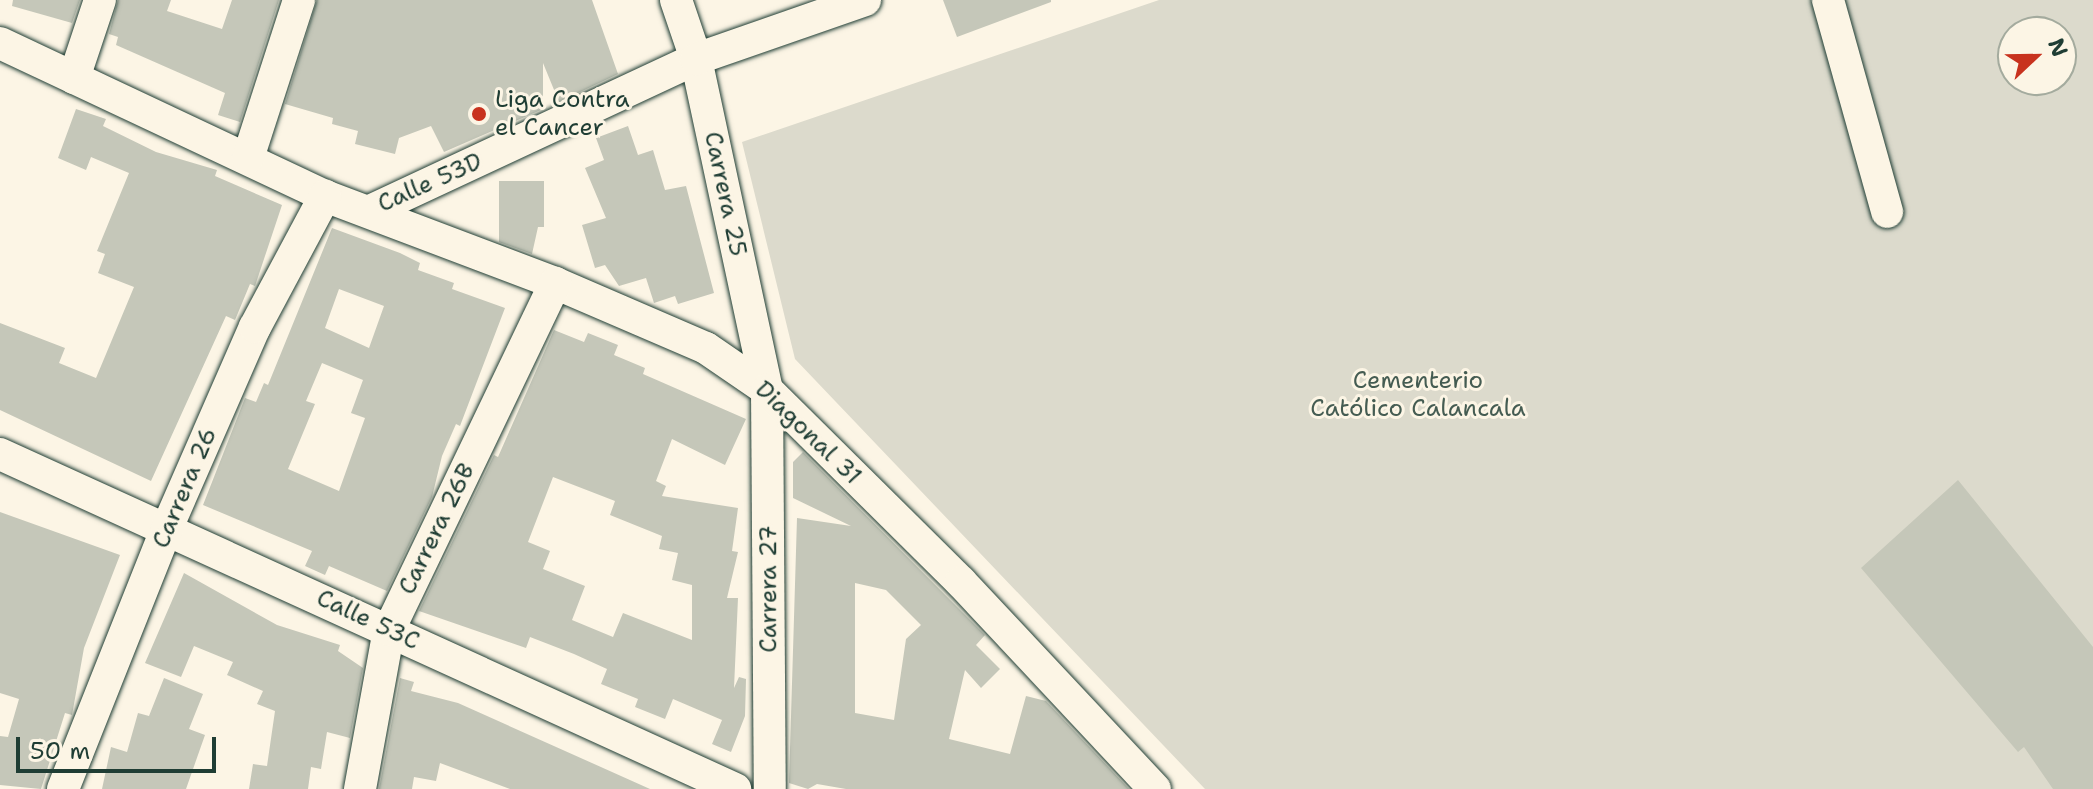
<!DOCTYPE html>
<html>
<head>
<meta charset="utf-8">
<style>
	body { margin:0 }
	#map { position:relative; width:2093px; height:789px; overflow:hidden; background:#fcf5e5; font-family:"Shantell Sans",sans-serif }
	div>[style] { position:absolute }
	[style*='--x'] { left:calc(var(--x)*1px); top:calc(var(--y)*1px); width:calc(var(--w)*1px); rotate:calc(var(--a)*1deg) }
	.green>* { inset:0; background:#dcdacc }
	.building>* { inset:0; background:#c5c7b9 }
	.roads { filter:drop-shadow(0 0 2px #1f3d34) drop-shadow(0 0 2px #1f3d34) }
	.minor>* { height:32px; margin:-16px; padding:0 16px; transform-origin:16px; border-radius:16px; background:#fcf5e5 }
	.dots>* { width:22px; height:22px; translate:-50% -50%; box-sizing:border-box; border:4px solid #fcf5e5; border-radius:50% }
	span { translate:-50% -50%; white-space:nowrap; text-align:center; line-height:1.15; -webkit-text-stroke:6px #fcf5e5; paint-order:stroke }
	.poi-label { font-size:24px; color:#1f3d34 }
	.left { translate:0 -50%; text-align:left }
	.street-label { font-size:24px; color:#1f3d34 }
	.park-label { font-size:24px; color:#455c52 }
	.north { position:absolute; left:1997px; top:16px; width:80px; height:80px; box-sizing:border-box; background:#fcf5e5; border:2px solid #a4ab9e; border-radius:50%; rotate:68deg; font-size:22px; font-weight:700; line-height:32px; text-align:center; color:#1f3d34 }
	.north::after { content:''; display:block; margin:auto; width:28px; height:36px; background:#c8321e; clip-path:polygon(50% 0,100% 100%,50% 72%,0 100%) }
	.scale { position:absolute; left:16px; top:737px; width:200px; height:36px; box-sizing:border-box; border:4px solid #1f3d34; border-top:0; padding-left:10px; font-size:24px; line-height:28px; white-space:nowrap; color:#1f3d34; -webkit-text-stroke:6px #fcf5e5; paint-order:stroke }
</style>
</head>
<body>
<div id="map">
	<div class="green">
		<i style="clip-path:polygon(evenodd,1159px 0,2093px 0,2093px 789px,1205px 789px,795px 359px,742px 142px,1159px 0,2013px 32px,2061px 32px,2061px 80px,2013px 80px,2013px 32px)"></i>
	</div>
	<div class="building">
		<i style="clip-path:polygon(13px 0,80px 0,72px 23px,12px 6px)"></i>
		<i style="clip-path:polygon(118px 0,171px 0,167px 11px,222px 29px,232px 0,279px 0,240px 122px,218px 115px,225px 93px,116px 45px,118px 37px,109px 34px)"></i>
		<i style="clip-path:polygon(317px 0,592px 0,618px 74px,559px 102px,543px 63px,543px 109px,444px 152px,431px 126px,399px 138px,395px 154px,355px 144px,358px 131px,332px 124px,333px 118px,285px 104px)"></i>
		<i style="clip-path:polygon(943px 0,1051px 0,1051px 2px,957px 37px)"></i>
		<i style="clip-path:polygon(76px 109px,106px 119px,103px 126px,156px 152px,217px 170px,215px 176px,282px 205px,255px 286px,250px 284px,235px 320px,226px 316px,151px 481px,0 410px,0 323px,65px 348px,59px 363px,96px 378px,134px 287px,98px 273px,105px 254px,97px 251px,129px 173px,91px 157px,86px 170px,58px 158px)"></i>
		<i style="clip-path:polygon(628px 126px,638px 155px,653px 150px,665px 190px,686px 186px,714px 293px,678px 304px,675px 296px,654px 303px,646px 278px,619px 286px,605px 265px,595px 268px,582px 225px,606px 218px,585px 168px,604px 160px,596px 138px)"></i>
		<i style="clip-path:polygon(499px 181px,544px 181px,544px 227px,538px 227px,532px 254px,499px 242px)"></i>
		<i style="clip-path:polygon(evenodd,332px 228px,400px 253px,420px 263px,418px 270px,454px 283px,452px 289px,505px 308px,460px 426px,456px 424px,442px 456px,432px 497px,387px 591px,329px 566px,325px 575px,305px 566px,312px 551px,203px 505px,245px 398px,256px 402px,264px 383px,268px 385px,332px 228px,339px 289px,384px 306px,369px 348px,325px 328px,339px 289px,332px 228px,322px 363px,363px 380px,351px 413px,365px 418px,339px 491px,288px 469px,315px 404px,306px 401px,322px 363px)"></i>
		<i style="clip-path:polygon(evenodd,554px 330px,584px 342px,588px 333px,618px 345px,614px 355px,645px 368px,643px 374px,746px 419px,725px 465px,672px 439px,656px 481px,666px 486px,662px 496px,738px 508px,732px 551px,738px 552px,727px 598px,738px 598px,734px 688px,739px 677px,746px 679px,745px 716px,731px 752px,712px 744px,722px 720px,673px 699px,665px 719px,635px 707px,638px 699px,601px 684px,607px 669px,574px 654px,530px 637px,526px 648px,419px 611px,494px 455px,498px 457px,554px 330px,553px 477px,615px 501px,610px 515px,662px 536px,659px 549px,678px 553px,672px 580px,692px 585px,692px 640px,623px 613px,613px 637px,572px 620px,585px 586px,543px 569px,550px 551px,528px 542px,553px 477px)"></i>
		<i style="clip-path:polygon(evenodd,803px 452px,985px 635px,976px 645px,1000px 669px,981px 688px,965px 670px,949px 739px,1010px 754px,1026px 696px,1046px 701px,1129px 789px,846px 789px,817px 784px,808px 789px,789px 783px,797px 518px,851px 526px,793px 498px,793px 462px,803px 452px,855px 583px,886px 590px,921px 625px,906px 639px,894px 720px,855px 713px,855px 583px)"></i>
		<i style="clip-path:polygon(1958px 480px,2093px 647px,2093px 789px,2053px 789px,2024px 747px,2018px 752px,1861px 568px)"></i>
		<i style="clip-path:polygon(0 512px,120px 555px,84px 648px,72px 715px,65px 713px,41px 789px,0 785px,0 736px,8px 737px,19px 699px,0 693px)"></i>
		<i style="clip-path:polygon(184px 573px,277px 625px,340px 645px,338px 651px,363px 668px,350px 738px,327px 732px,321px 769px,311px 767px,308px 789px,249px 789px,253px 764px,267px 766px,275px 711px,257px 704px,263px 691px,227px 675px,233px 662px,194px 646px,181px 677px,145px 663px)"></i>
		<i style="clip-path:polygon(164px 678px,203px 694px,189px 729px,205px 735px,186px 789px,102px 789px,111px 747px,127px 752px,138px 713px,149px 716px)"></i>
		<i style="clip-path:polygon(400px 678px,414px 682px,411px 691px,458px 703px,650px 789px,510px 789px,440px 763px,436px 781px,414px 777px,412px 789px,379px 789px)"></i>
	</div>
	<div class="roads">
		<div class="minor">
			<i style="--x:676;--y:0;--w:62;--a:71.3"></i>
			<i style="--x:696;--y:59;--w:339;--a:77.9"></i>
			<i style="--x:767;--y:390;--w:399;--a:89.6"></i>
			<i style="--x:1828;--y:0;--w:220;--a:74.4"></i>
			<i style="--x:0;--y:43;--w:359;--a:25.2"></i>
			<i style="--x:325;--y:196;--w:246;--a:20.7"></i>
			<i style="--x:555;--y:283;--w:164;--a:23.3"></i>
			<i style="--x:706;--y:348;--w:74;--a:34.5"></i>
			<i style="--x:767;--y:390;--w:273;--a:44.7"></i>
			<i style="--x:961;--y:582;--w:284;--a:46.9"></i>
			<i style="--x:74;--y:78;--w:82;--a:-71.6"></i>
			<i style="--x:248;--y:158;--w:166;--a:-72.1"></i>
			<i style="--x:370;--y:211;--w:360;--a:-25"></i>
			<i style="--x:696;--y:59;--w:179;--a:-19.2"></i>
			<i style="--x:0;--y:454;--w:808;--a:24.5"></i>
			<i style="--x:63;--y:789;--w:281;--a:-68.3"></i>
			<i style="--x:167;--y:528;--w:219;--a:-66.4"></i>
			<i style="--x:255;--y:327;--w:149;--a:-61.9"></i>
			<i style="--x:360;--y:789;--w:162;--a:-79.7"></i>
			<i style="--x:389;--y:630;--w:385;--a:-64.4"></i>
		</div>
	</div>
	<div class="dots">
		<i style="left:479px;top:114px;background:#c8321e"></i>
	</div>
	<div class="poi-label">
		<span class="left" style="left:495px;top:114px">Liga Contra<br>el Cancer</span>
	</div>
	<div class="street-label">
		<span style="left:430px;top:183px;rotate:-24deg">Calle 53D</span>
		<span style="left:725px;top:194px;rotate:78deg">Carrera 25</span>
		<span style="left:808px;top:433px;rotate:44deg">Diagonal 31</span>
		<span style="left:185px;top:488px;rotate:-67deg">Carrera 26</span>
		<span style="left:437px;top:529px;rotate:-64deg">Carrera 26B</span>
		<span style="left:769px;top:589px;rotate:-90deg">Carrera 27</span>
		<span style="left:368px;top:620px;rotate:25deg">Calle 53C</span>
	</div>
	<div class="park-label">
		<span style="left:1418px;top:395px">Cementerio<br>Católico Calancala</span>
	</div>
	<div class="north">N</div>
	<div class="scale">50 m</div>
</div>
</body>
</html>
